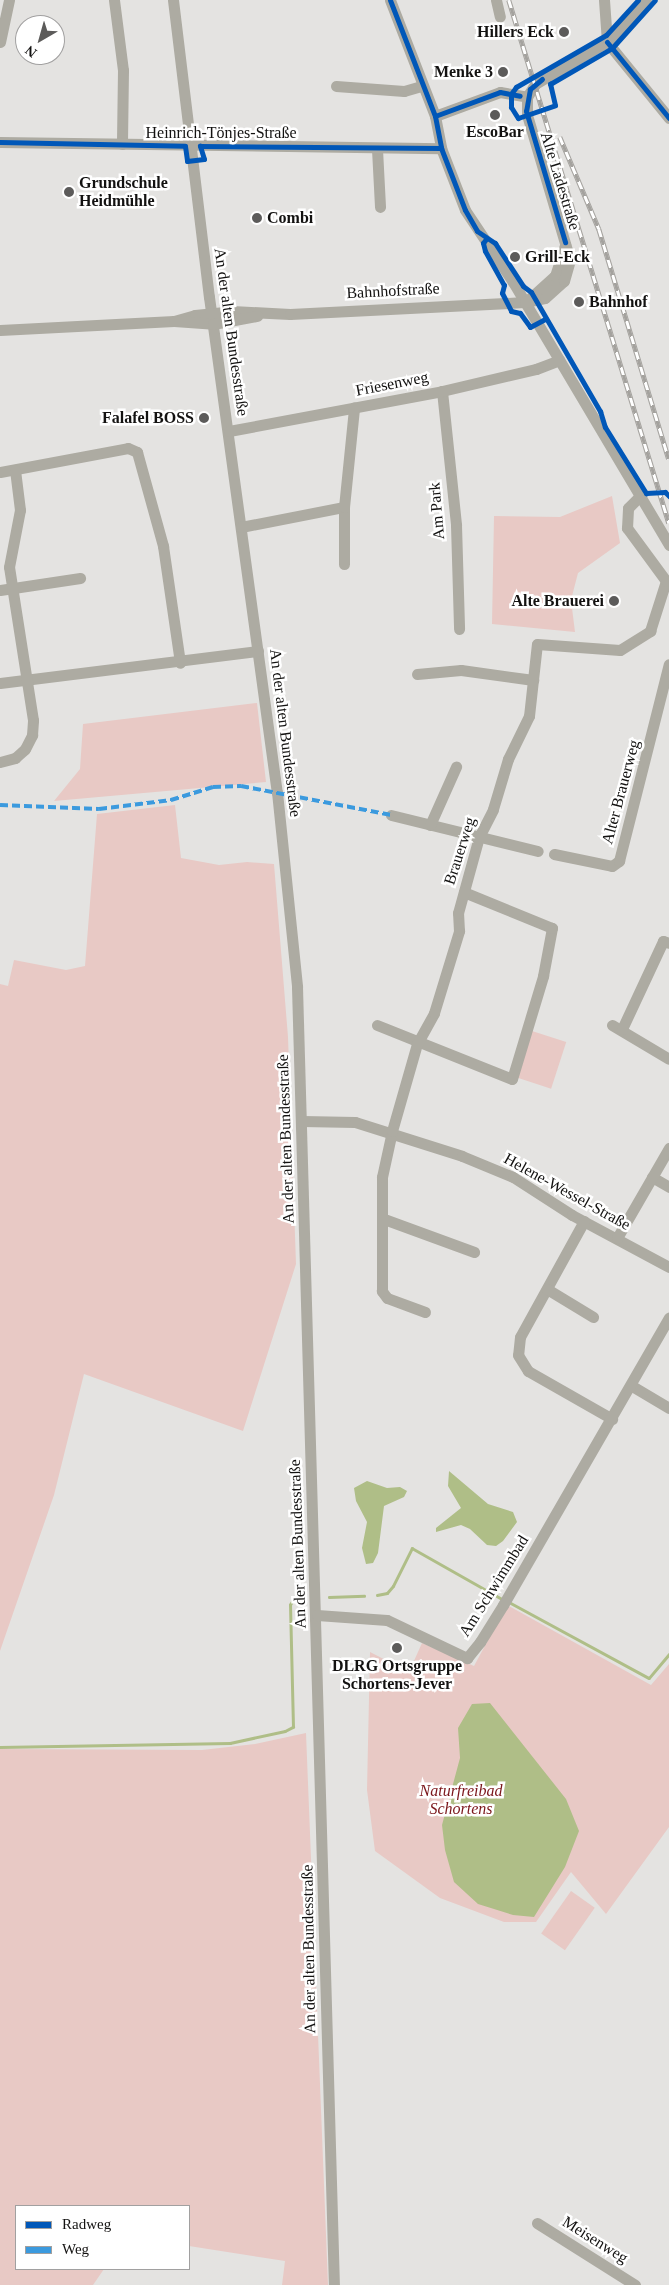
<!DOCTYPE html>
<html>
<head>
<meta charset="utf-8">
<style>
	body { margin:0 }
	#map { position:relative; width:669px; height:2285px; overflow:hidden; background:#e4e3e1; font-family:"Times New Roman",serif }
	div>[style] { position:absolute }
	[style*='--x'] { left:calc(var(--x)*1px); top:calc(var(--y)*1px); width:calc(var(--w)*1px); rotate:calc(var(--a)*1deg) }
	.green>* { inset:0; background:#e8c9c5; transform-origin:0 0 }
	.water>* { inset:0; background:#afbe87 }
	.stream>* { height:2.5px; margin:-1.25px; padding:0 1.25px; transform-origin:1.25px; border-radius:1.25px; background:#afbe87 }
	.minor>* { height:11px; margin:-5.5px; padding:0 5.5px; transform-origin:5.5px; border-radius:5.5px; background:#adaba2 }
	.rail>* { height:4.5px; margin-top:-2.25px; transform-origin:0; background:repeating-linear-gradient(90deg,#fff 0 8px,#a4a29e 0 16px); box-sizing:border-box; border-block:1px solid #a4a29e }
	.quiet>* { height:4px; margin-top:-2px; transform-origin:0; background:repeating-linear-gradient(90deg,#3b9ade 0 8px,transparent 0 12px) }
	.cycleway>* { height:5px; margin:-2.5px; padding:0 2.5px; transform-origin:2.5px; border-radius:2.5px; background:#0057b8 }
	.dots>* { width:14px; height:14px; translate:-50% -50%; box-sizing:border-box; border:2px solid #fff; border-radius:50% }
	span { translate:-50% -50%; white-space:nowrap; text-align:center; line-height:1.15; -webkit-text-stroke:5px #fff; paint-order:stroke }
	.poi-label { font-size:16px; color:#131211; font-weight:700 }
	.right { translate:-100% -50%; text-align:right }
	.left { translate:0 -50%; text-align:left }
	.street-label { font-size:16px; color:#131211 }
	.park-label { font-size:16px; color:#7b161b; font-style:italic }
	.legend { position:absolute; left:15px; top:2205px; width:175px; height:65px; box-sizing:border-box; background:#fff; border:1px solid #a1a0a0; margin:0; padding:6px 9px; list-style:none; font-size:15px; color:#131211 }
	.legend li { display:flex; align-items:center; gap:10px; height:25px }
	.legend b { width:25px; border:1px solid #a1a0a0 }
	.north { position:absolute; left:15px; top:15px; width:50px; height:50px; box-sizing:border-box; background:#fff; border:1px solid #a1a0a0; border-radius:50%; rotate:218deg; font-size:14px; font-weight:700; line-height:20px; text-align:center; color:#131211 }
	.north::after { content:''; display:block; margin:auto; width:18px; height:22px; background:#5c5b5a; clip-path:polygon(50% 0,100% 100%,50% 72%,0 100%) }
</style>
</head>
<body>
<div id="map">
	<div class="green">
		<i style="clip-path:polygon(612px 496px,620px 543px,578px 573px,571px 600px,575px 632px,492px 624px,494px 516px,560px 517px)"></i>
		<i style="clip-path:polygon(257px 703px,266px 782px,54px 801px,80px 769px,83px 724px)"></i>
		<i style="clip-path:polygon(175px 805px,181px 858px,219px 865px,247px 862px,274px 864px,288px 1037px,296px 1264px,243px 1431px,84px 1374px,54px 1495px,0 1651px,0 984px,8px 986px,14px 960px,66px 970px,85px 966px,97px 814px)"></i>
		<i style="left:532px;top:1031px;width:36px;height:49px;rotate:18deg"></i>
		<i style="clip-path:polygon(507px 1605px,651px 1685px,669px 1664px,669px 1827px,606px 1914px,571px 1872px,536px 1922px,504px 1922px,440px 1898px,375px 1851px,367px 1790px,370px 1652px,409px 1672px,422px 1643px,474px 1666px)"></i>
		<i style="clip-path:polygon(306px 1733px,328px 2285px,282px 2285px,285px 2261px,189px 2246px,189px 2206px,16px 2206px,16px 2269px,104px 2269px,93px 2285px,0 2285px,0 1749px,202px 1750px,255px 1744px)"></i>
		<i style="left:571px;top:1891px;width:29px;height:52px;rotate:35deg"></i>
	</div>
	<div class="water">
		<i style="clip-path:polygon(449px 1471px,488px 1504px,513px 1512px,517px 1522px,503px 1541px,496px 1546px,487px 1545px,470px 1529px,461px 1525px,436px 1532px,436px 1528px,461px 1508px,448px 1486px)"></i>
		<i style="clip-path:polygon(367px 1481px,387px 1488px,400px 1487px,407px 1491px,404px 1497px,384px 1506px,378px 1553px,373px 1563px,366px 1564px,362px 1548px,367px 1522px,356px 1501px,354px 1488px)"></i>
		<i style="clip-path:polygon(490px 1703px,566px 1799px,579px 1831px,565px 1867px,534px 1917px,513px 1915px,478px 1904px,454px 1882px,445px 1850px,442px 1825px,460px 1758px,458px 1728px,472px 1704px)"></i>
	</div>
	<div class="stream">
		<i style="--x:377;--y:1595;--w:10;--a:-11"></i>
		<i style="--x:387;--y:1593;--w:9;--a:-49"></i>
		<i style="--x:393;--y:1586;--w:42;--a:-63.4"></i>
		<i style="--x:412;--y:1548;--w:103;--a:29.5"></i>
		<i style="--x:329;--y:1597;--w:35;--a:-2"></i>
		<i style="--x:509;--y:1602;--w:159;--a:28.5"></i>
		<i style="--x:649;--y:1678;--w:31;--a:-50"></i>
		<i style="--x:0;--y:1747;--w:230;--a:-1"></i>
		<i style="--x:230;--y:1743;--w:56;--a:-12.3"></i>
		<i style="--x:285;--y:1731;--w:9;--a:-27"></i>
		<i style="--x:293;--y:1727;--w:122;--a:-91.4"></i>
		<i style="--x:290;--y:1605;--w:8;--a:-60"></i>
		<i style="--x:294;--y:1598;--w:12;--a:0"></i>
	</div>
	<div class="minor">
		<i style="--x:114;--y:0;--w:71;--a:82.7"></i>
		<i style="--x:123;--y:70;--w:74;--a:90.8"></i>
		<i style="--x:173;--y:0;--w:299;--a:83.1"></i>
		<i style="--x:209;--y:297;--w:500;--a:82.2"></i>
		<i style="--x:277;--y:792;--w:196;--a:84.1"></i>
		<i style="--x:297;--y:987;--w:1299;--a:88.37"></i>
		<i style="--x:390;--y:0;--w:124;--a:68.8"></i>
		<i style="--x:435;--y:116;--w:33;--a:79"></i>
		<i style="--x:441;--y:148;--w:66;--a:68.8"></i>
		<i style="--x:465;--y:210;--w:87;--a:56.3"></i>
		<i style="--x:513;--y:282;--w:306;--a:59.3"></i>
		<i style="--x:496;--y:0;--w:17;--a:77"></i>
		<i style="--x:604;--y:0;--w:42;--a:85.9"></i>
		<i style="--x:607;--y:42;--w:98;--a:50.8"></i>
		<i style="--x:0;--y:42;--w:43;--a:-77.9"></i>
		<i style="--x:336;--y:86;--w:68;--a:4.2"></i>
		<i style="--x:404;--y:91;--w:18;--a:-16"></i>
		<i style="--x:435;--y:116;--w:69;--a:-20.3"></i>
		<i style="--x:500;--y:92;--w:27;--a:10"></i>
		<i style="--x:0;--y:142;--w:441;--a:0.8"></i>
		<i style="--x:377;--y:149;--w:58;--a:87"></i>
		<i style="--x:528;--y:300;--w:36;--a:-42"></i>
		<i style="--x:555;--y:276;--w:33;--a:-72"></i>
		<i style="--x:174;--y:321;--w:22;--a:-16"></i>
		<i style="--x:195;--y:315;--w:37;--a:-6"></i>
		<i style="--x:232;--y:311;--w:58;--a:3"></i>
		<i style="--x:290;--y:314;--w:235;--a:-2.9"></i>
		<i style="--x:525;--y:302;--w:20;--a:-11"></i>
		<i style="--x:545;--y:298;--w:25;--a:-42"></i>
		<i style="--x:564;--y:281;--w:22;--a:-74"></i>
		<i style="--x:570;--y:260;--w:151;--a:-106.5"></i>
		<i style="--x:527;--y:115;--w:18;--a:-90"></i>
		<i style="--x:527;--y:97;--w:15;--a:-58"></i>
		<i style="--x:535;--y:84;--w:83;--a:-30.3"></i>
		<i style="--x:607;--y:42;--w:57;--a:-47.1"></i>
		<i style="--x:0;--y:330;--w:174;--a:-3"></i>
		<i style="--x:174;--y:321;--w:39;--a:4"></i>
		<i style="--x:213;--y:324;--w:45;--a:-10.3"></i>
		<i style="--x:442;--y:391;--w:135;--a:84"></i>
		<i style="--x:456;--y:525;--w:104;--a:88.3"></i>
		<i style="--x:229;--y:431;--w:217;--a:-10.6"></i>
		<i style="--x:442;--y:391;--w:97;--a:-13.2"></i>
		<i style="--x:536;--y:369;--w:25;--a:-21"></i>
		<i style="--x:0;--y:472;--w:130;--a:-10.6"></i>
		<i style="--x:128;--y:448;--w:10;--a:24"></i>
		<i style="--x:137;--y:452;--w:98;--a:74.5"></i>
		<i style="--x:163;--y:546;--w:118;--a:81.7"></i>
		<i style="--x:241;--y:527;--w:105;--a:-11"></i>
		<i style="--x:344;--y:564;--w:57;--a:-90"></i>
		<i style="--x:344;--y:507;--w:100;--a:-84.2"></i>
		<i style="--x:0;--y:590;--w:81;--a:-8.5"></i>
		<i style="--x:417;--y:674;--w:44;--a:-5.2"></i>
		<i style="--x:461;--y:670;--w:73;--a:7.9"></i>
		<i style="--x:0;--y:683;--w:260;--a:-7.1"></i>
		<i style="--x:0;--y:762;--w:16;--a:-15"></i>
		<i style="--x:15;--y:758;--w:13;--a:-42"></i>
		<i style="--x:25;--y:749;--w:16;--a:-63"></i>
		<i style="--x:32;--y:735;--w:15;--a:-86"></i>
		<i style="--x:33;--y:720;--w:155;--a:-98.9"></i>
		<i style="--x:9;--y:567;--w:58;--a:-79.1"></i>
		<i style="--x:20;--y:510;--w:40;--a:-97.1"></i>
		<i style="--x:391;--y:815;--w:151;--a:13.8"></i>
		<i style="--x:430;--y:825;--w:64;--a:-65.9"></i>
		<i style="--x:554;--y:854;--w:59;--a:11.7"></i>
		<i style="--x:612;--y:866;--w:9;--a:-36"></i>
		<i style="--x:619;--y:861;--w:203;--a:-75.8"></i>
		<i style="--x:377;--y:1025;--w:145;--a:21.8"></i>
		<i style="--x:512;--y:1079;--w:108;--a:-73.2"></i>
		<i style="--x:543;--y:976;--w:49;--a:-79.4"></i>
		<i style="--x:552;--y:928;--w:95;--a:-157.8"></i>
		<i style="--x:612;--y:1025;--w:66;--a:30.8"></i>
		<i style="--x:622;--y:1029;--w:97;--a:-65"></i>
		<i style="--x:663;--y:941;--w:6;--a:18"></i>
		<i style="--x:302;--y:1121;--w:53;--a:1.1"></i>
		<i style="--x:355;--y:1122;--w:112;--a:17.6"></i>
		<i style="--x:462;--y:1156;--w:55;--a:22.4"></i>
		<i style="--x:513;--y:1177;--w:70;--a:32.8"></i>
		<i style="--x:572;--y:1215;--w:110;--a:28.2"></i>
		<i style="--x:652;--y:1177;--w:20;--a:30"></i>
		<i style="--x:384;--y:1219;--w:96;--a:20.1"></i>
		<i style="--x:584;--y:1221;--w:132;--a:118.9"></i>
		<i style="--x:520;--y:1337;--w:18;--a:96"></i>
		<i style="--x:518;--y:1355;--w:19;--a:58"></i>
		<i style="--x:528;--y:1371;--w:97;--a:29.7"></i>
		<i style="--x:617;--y:1238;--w:104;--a:-60"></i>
		<i style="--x:547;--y:1289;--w:54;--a:31.3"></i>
		<i style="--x:425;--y:1312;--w:40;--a:-159.8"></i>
		<i style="--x:387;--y:1298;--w:9;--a:-126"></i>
		<i style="--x:382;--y:1291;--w:114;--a:-90"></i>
		<i style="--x:382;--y:1177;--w:47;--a:-77.7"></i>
		<i style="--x:392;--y:1131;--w:91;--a:-74"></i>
		<i style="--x:417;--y:1044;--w:35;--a:-61"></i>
		<i style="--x:434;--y:1013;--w:86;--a:-73"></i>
		<i style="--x:459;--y:931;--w:18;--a:-93"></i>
		<i style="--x:458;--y:913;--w:79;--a:-74.6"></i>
		<i style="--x:479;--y:837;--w:31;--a:-63"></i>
		<i style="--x:493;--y:809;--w:52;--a:-73.3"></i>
		<i style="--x:508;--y:759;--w:48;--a:-64"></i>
		<i style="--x:529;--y:716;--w:72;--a:-83.7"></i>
		<i style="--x:537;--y:644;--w:83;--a:4.1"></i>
		<i style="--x:620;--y:650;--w:36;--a:-32"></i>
		<i style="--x:650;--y:631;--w:52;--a:-72.3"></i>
		<i style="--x:666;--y:581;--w:66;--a:-126.3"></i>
		<i style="--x:627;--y:528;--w:20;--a:-87"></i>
		<i style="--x:628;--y:508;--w:16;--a:-45"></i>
		<i style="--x:632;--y:1386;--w:43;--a:30.7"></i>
		<i style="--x:317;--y:1615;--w:70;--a:4.1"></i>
		<i style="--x:387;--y:1620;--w:89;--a:25.4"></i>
		<i style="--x:467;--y:1658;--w:21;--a:-51"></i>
		<i style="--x:480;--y:1642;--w:44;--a:-58.1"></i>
		<i style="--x:503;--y:1605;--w:332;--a:-60"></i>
		<i style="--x:537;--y:2223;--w:116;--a:32.3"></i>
	</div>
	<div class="rail">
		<i style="--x:509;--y:0;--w:547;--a:72.99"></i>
		<i style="--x:560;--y:137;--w:100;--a:67"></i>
		<i style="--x:599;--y:229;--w:240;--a:73.1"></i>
	</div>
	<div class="quiet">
		<i style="--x:0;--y:805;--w:99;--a:2.3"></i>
		<i style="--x:99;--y:809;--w:73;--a:-7.1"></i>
		<i style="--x:171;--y:800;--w:44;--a:-17.2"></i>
		<i style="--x:213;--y:787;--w:28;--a:-2"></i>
		<i style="--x:241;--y:786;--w:153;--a:10.9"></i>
	</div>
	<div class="cycleway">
		<i style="--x:390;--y:0;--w:124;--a:68.8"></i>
		<i style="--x:435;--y:116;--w:33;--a:79"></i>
		<i style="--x:441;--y:148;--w:66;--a:68.8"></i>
		<i style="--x:465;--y:210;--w:24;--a:60"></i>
		<i style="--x:477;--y:231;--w:22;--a:34"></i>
		<i style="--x:495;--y:243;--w:51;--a:56.9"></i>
		<i style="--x:523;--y:286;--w:10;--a:37"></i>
		<i style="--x:531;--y:292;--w:138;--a:59.9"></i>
		<i style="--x:600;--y:411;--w:17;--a:73"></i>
		<i style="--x:605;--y:427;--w:78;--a:58.2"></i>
		<i style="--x:646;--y:493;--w:19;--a:-3"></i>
		<i style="--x:665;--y:492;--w:6;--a:45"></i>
		<i style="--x:638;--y:0;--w:47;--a:132.4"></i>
		<i style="--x:606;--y:35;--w:104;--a:150"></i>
		<i style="--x:516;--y:87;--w:9;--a:126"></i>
		<i style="--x:511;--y:94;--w:13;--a:90"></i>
		<i style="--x:511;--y:107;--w:13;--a:58"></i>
		<i style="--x:518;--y:118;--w:39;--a:-19"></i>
		<i style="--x:555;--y:105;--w:22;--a:-103"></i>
		<i style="--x:550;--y:84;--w:72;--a:-30.1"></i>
		<i style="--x:612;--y:48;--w:64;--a:-48.1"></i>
		<i style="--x:607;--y:42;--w:98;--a:50.8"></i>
		<i style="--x:542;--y:79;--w:16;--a:140"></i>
		<i style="--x:530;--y:89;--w:22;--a:100"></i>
		<i style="--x:526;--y:111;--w:137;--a:73.4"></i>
		<i style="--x:435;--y:116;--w:69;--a:-20.3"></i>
		<i style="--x:500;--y:92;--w:20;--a:11"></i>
		<i style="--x:0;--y:142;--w:185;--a:1.2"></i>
		<i style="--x:185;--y:146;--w:15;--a:82"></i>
		<i style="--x:187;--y:161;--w:17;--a:-7"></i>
		<i style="--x:204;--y:159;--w:14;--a:-107"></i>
		<i style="--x:200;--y:146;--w:241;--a:0.5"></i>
		<i style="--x:486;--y:239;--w:5;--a:127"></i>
		<i style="--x:483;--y:243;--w:8;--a:76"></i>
		<i style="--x:485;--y:251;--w:39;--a:61"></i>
		<i style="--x:504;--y:285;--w:8;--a:104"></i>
		<i style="--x:502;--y:293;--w:20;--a:63"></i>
		<i style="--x:511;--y:311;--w:9;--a:13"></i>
		<i style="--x:520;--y:313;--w:17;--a:54"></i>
		<i style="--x:530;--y:327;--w:17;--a:-28"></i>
	</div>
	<div class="dots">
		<i style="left:564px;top:32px;background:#5c5b5a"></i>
		<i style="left:503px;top:72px;background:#5c5b5a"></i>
		<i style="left:495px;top:115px;background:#5c5b5a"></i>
		<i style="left:69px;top:192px;background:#5c5b5a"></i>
		<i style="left:257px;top:218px;background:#5c5b5a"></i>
		<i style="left:515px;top:257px;background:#5c5b5a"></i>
		<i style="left:579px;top:302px;background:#5c5b5a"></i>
		<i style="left:204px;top:418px;background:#5c5b5a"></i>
		<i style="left:614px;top:601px;background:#5c5b5a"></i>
		<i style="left:397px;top:1648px;background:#5c5b5a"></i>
	</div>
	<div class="poi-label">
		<span class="right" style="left:554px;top:32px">Hillers Eck</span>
		<span class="right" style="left:493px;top:72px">Menke 3</span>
		<span style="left:495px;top:132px">EscoBar</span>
		<span class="left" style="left:79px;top:192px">Grundschule<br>Heidmühle</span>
		<span class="left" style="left:267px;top:218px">Combi</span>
		<span class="left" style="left:525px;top:257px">Grill-Eck</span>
		<span class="left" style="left:589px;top:302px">Bahnhof</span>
		<span class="right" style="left:194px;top:418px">Falafel BOSS</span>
		<span class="right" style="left:604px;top:601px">Alte Brauerei</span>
		<span style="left:397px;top:1675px">DLRG Ortsgruppe<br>Schortens-Jever</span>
	</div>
	<div class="street-label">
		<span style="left:221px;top:133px">Heinrich-Tönjes-Straße</span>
		<span style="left:560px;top:181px;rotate:73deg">Alte Ladestraße</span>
		<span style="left:393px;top:291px;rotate:-3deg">Bahnhofstraße</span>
		<span style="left:231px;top:332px;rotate:82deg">An der alten Bundesstraße</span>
		<span style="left:392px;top:384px;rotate:-11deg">Friesenweg</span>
		<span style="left:437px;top:511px;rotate:-95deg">Am Park</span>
		<span style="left:285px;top:733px;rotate:83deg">An der alten Bundesstraße</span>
		<span style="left:621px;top:792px;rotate:-75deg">Alter Brauerweg</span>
		<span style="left:460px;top:851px;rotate:-72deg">Brauerweg</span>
		<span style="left:286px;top:1139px;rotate:-92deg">An der alten Bundesstraße</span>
		<span style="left:567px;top:1192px;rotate:29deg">Helene-Wessel-Straße</span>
		<span style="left:298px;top:1544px;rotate:-92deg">An der alten Bundesstraße</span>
		<span style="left:494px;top:1586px;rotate:-58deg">Am Schwimmbad</span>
		<span style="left:309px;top:1949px;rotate:-91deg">An der alten Bundesstraße</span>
		<span style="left:595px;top:2240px;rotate:32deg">Meisenweg</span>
	</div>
	<div class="park-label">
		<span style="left:461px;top:1800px">Naturfreibad<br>Schortens</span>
	</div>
	<ul class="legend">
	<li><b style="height:6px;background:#0057b8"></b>Radweg</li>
	<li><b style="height:6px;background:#3b9ade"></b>Weg</li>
	</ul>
	<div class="north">N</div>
</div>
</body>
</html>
